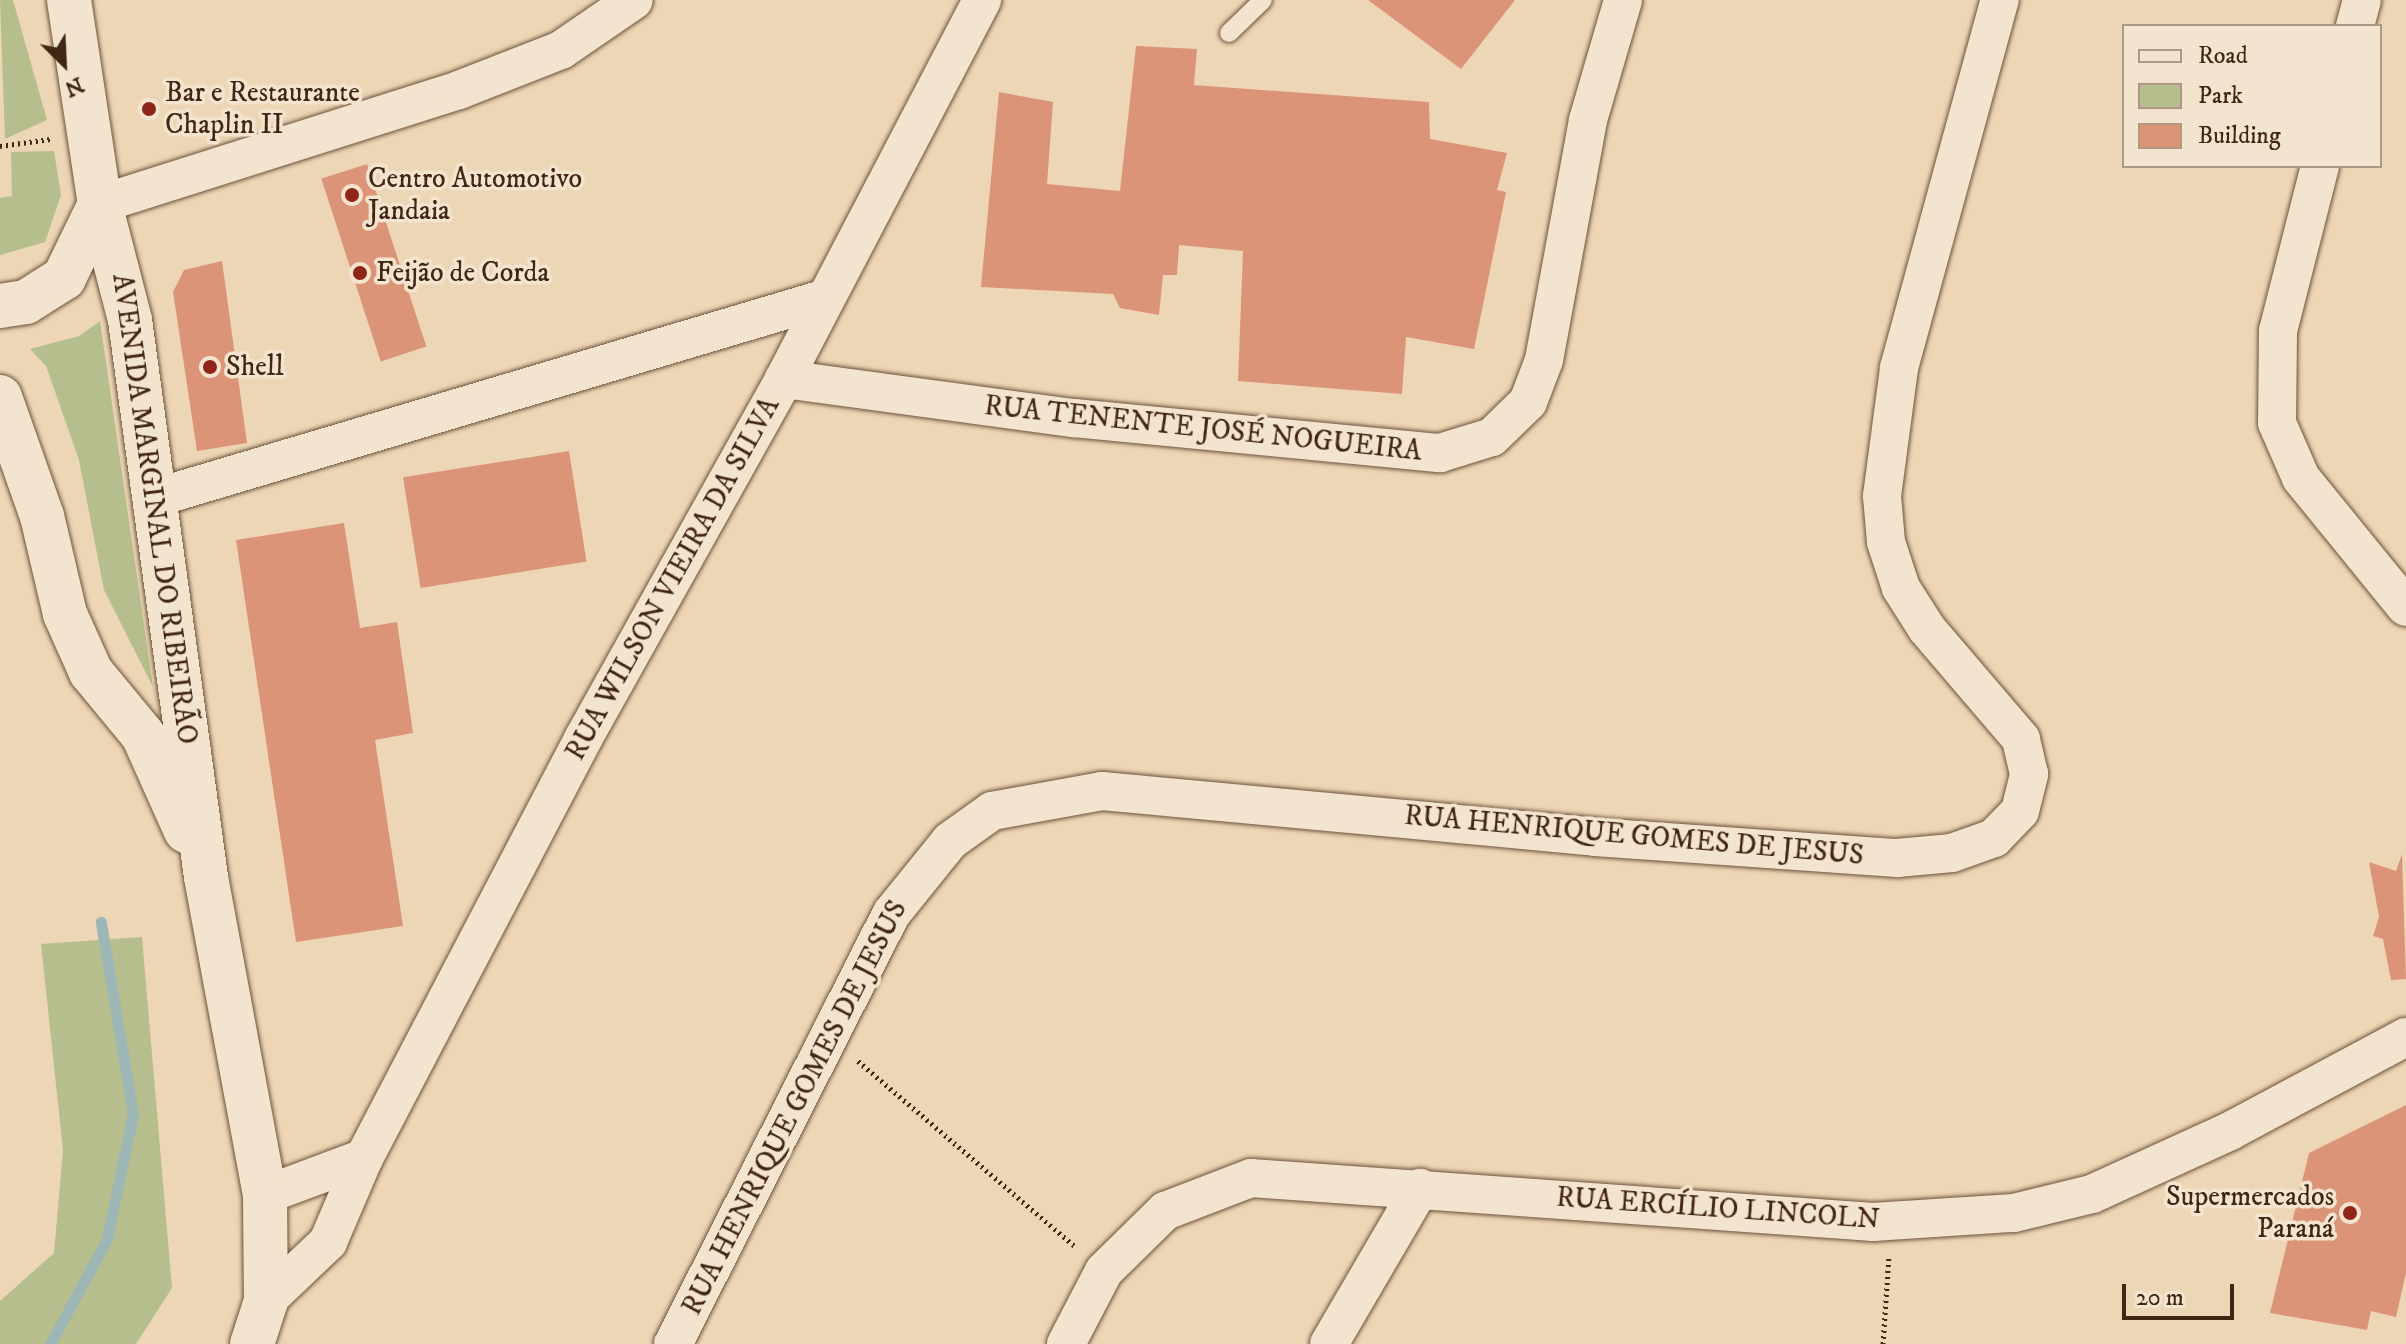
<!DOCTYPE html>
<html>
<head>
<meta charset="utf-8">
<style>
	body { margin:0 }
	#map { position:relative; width:2406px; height:1344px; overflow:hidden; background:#edd6b5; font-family:"IM FELL DW Pica",serif }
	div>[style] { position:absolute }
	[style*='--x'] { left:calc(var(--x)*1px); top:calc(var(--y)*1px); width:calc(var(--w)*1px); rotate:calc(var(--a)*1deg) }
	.green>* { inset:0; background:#b7be8e }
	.stream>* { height:11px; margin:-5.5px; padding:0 5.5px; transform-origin:5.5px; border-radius:5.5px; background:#9db7b7 }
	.building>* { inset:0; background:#db9478; transform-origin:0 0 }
	.path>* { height:5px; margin-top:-2.5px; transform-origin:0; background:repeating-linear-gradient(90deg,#412613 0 2px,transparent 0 6px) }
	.roads { filter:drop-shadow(0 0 2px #6c523c) drop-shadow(0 0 2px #6c523c) }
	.lane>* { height:18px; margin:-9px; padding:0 9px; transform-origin:9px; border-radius:9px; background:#f3e4cf }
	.street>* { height:38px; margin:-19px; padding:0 19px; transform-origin:19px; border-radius:19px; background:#f3e4cf }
	.secondary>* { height:44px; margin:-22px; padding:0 22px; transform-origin:22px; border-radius:22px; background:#f3e4cf }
	.dots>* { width:22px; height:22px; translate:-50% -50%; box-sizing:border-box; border:4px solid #f3e4cf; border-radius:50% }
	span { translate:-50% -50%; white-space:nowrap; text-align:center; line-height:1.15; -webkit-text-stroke:7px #f3e4cf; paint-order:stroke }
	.poi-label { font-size:28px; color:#412613 }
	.left { translate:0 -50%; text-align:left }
	.right { translate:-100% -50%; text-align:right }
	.street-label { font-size:28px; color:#412613 }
	.legend { position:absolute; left:2122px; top:24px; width:260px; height:144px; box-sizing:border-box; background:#f3e4cf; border:2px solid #ac9884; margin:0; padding:10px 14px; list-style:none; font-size:24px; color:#412613 }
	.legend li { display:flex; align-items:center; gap:16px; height:40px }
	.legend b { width:40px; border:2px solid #ac9884 }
	.north { position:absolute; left:24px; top:24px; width:80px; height:80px; -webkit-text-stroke:6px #f3e4cf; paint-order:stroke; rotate:156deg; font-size:22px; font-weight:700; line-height:32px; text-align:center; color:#412613 }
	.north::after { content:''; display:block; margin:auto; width:28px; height:36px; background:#412613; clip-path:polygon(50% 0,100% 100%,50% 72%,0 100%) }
	.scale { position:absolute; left:2122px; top:1284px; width:112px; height:36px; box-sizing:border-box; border:4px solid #412613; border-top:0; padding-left:10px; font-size:24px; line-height:28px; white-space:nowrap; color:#412613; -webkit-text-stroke:6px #f3e4cf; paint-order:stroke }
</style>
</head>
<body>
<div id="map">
	<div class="green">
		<i style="clip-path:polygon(0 0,13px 0,47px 120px,5px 139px)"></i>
		<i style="clip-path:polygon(54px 151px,61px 195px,45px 242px,0 255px,0 198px,12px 196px,11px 152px)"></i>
		<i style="clip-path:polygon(100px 321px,153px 687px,104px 590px,79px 460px,46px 366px,30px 349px,79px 336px)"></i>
		<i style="clip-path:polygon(142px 937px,172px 1288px,136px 1344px,0 1344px,0 1301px,54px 1253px,63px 1150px,41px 944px)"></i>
	</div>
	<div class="stream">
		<i style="--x:50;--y:1344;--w:119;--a:-61.5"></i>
		<i style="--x:107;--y:1239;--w:128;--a:-78.3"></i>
		<i style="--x:133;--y:1114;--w:195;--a:-99.5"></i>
	</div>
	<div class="building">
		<i style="clip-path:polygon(1368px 0,1515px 0,1461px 69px)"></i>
		<i style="clip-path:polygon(1136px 46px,1197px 49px,1194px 85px,1429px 102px,1430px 139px,1507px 153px,1497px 190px,1506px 192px,1474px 349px,1406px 337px,1402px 394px,1238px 381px,1243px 251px,1179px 245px,1177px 275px,1163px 275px,1159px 315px,1120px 308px,1113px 294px,981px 287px,999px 92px,1053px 102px,1047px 184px,1120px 191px)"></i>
		<i style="left:367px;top:164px;width:192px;height:48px;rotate:72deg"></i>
		<i style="clip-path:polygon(222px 261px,247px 443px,197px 451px,173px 292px,184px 270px)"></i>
		<i style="left:569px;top:451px;width:112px;height:168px;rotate:81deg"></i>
		<i style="clip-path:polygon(344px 523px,360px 628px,397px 622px,413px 733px,375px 740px,403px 926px,296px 942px,236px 540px)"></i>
		<i style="clip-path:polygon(2402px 854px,2406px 979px,2391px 980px,2383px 939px,2373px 936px,2379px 917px,2369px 862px,2396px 871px)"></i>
		<i style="clip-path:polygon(2406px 1105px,2406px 1273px,2396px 1317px,2371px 1311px,2367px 1330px,2270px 1313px,2309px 1153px)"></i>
	</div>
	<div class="path">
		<i style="--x:0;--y:146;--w:51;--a:-7.8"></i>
		<i style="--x:858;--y:1061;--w:287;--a:40.5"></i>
		<i style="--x:1883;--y:1344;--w:87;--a:-86.1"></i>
	</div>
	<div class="roads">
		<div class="lane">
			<i style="--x:1229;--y:33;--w:47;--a:-44.1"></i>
		</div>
		<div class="street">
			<i style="--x:2355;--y:26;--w:27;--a:-75"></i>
			<i style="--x:2320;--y:166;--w:170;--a:104.3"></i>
			<i style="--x:2278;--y:331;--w:92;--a:90.6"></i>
			<i style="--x:2277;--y:423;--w:60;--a:66.4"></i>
			<i style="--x:2301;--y:478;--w:166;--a:50.9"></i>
			<i style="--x:100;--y:204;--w:377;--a:-17.6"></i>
			<i style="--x:459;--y:90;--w:110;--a:-21.4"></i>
			<i style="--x:561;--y:50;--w:88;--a:-34.4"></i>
			<i style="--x:784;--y:379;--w:293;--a:7.7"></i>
			<i style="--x:1074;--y:418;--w:368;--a:5.5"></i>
			<i style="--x:1440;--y:453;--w:54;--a:-17.1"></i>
			<i style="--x:1492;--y:437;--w:50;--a:-44.2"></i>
			<i style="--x:1528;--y:402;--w:45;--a:-69.1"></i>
			<i style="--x:1544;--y:360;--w:244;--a:-79.6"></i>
			<i style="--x:1588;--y:120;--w:125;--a:-73.7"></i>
			<i style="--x:158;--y:497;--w:694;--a:-16.58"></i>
			<i style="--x:265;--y:1195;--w:106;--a:-20.5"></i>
			<i style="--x:266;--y:1301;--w:86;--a:-43.6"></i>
			<i style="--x:328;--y:1242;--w:91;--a:-66.8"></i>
			<i style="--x:364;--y:1158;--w:473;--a:-62.4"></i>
			<i style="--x:583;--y:739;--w:412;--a:-60.8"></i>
			<i style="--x:784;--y:379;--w:428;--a:-62.4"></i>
			<i style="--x:673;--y:1344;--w:483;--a:-63.1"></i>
			<i style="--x:892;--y:913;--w:92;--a:-51.1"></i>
			<i style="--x:950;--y:841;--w:52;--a:-35.5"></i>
			<i style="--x:992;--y:811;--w:112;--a:-10.3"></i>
			<i style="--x:1102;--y:791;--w:495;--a:5.3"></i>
			<i style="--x:1595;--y:837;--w:303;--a:4"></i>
			<i style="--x:1897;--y:858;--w:55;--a:-5.2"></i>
			<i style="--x:1952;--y:853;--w:45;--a:-19.7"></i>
			<i style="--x:1994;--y:838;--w:37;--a:-46"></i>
			<i style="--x:2020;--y:811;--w:38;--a:-76"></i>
			<i style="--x:2029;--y:774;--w:36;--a:-103"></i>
			<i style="--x:2021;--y:739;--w:145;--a:-130.5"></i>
			<i style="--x:1927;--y:629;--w:49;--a:-122.4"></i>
			<i style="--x:1901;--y:588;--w:48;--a:-108.1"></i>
			<i style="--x:1886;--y:542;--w:46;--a:-95"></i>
			<i style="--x:1882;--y:496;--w:129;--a:-82.4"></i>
			<i style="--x:1899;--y:368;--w:382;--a:-74.7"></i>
			<i style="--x:1066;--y:1344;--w:82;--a:-62.5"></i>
			<i style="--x:1104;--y:1271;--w:86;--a:-44.5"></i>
			<i style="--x:1165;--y:1211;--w:92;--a:-21"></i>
			<i style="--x:1251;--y:1178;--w:624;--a:4.05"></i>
			<i style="--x:1873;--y:1222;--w:141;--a:-3.7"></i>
			<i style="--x:2014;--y:1213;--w:80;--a:-13.7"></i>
			<i style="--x:2092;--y:1194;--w:152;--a:-24.5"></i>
			<i style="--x:2230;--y:1131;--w:200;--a:-28.1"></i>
			<i style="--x:1329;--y:1344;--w:181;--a:-59.7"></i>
		</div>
		<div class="secondary">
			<i style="--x:69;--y:0;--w:206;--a:81.4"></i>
			<i style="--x:100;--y:204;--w:120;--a:75.5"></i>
			<i style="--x:130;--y:320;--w:562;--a:82.23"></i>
			<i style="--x:206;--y:877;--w:323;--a:79.5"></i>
			<i style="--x:265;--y:1195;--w:106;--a:89.5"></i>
			<i style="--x:266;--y:1301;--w:45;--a:108"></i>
			<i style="--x:0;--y:306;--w:26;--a:-9"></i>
			<i style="--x:26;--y:302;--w:45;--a:-32.3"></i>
			<i style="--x:64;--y:278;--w:82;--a:-64.1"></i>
			<i style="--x:0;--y:397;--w:126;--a:70.6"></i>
			<i style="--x:42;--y:516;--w:101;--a:76.8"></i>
			<i style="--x:65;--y:614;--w:64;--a:65.9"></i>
			<i style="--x:91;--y:672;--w:82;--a:50.5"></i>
			<i style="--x:143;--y:735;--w:105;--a:65.9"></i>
		</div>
	</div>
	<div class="dots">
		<i style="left:149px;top:109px;background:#8f2418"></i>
		<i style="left:352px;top:195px;background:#8f2418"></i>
		<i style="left:360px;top:273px;background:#8f2418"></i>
		<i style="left:210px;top:367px;background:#8f2418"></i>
		<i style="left:2350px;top:1213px;background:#8f2418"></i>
	</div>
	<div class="poi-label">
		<span class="left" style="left:165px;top:109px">Bar e Restaurante<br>Chaplin II</span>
		<span class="left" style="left:368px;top:195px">Centro Automotivo<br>Jandaia</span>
		<span class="left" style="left:376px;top:273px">Feijão de Corda</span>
		<span class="left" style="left:226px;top:367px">Shell</span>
		<span class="right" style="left:2334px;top:1213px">Supermercados<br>Paraná</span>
	</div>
	<div class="street-label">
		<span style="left:1203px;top:429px;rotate:6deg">RUA TENENTE JOSÉ NOGUEIRA</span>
		<span style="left:154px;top:509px;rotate:82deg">AVENIDA MARGINAL DO RIBEIRÃO</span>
		<span style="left:673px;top:579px;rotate:-61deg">RUA WILSON VIEIRA DA SILVA</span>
		<span style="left:1634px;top:836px;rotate:5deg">RUA HENRIQUE GOMES DE JESUS</span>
		<span style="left:795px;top:1108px;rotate:-63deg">RUA HENRIQUE GOMES DE JESUS</span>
		<span style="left:1718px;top:1209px;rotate:4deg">RUA ERCÍLIO LINCOLN</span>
	</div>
	<ul class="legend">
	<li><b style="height:10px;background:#f3e4cf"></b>Road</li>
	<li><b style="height:22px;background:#b7be8e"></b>Park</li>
	<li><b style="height:22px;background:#db9478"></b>Building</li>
	</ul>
	<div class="north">N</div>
	<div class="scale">20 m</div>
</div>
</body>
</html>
